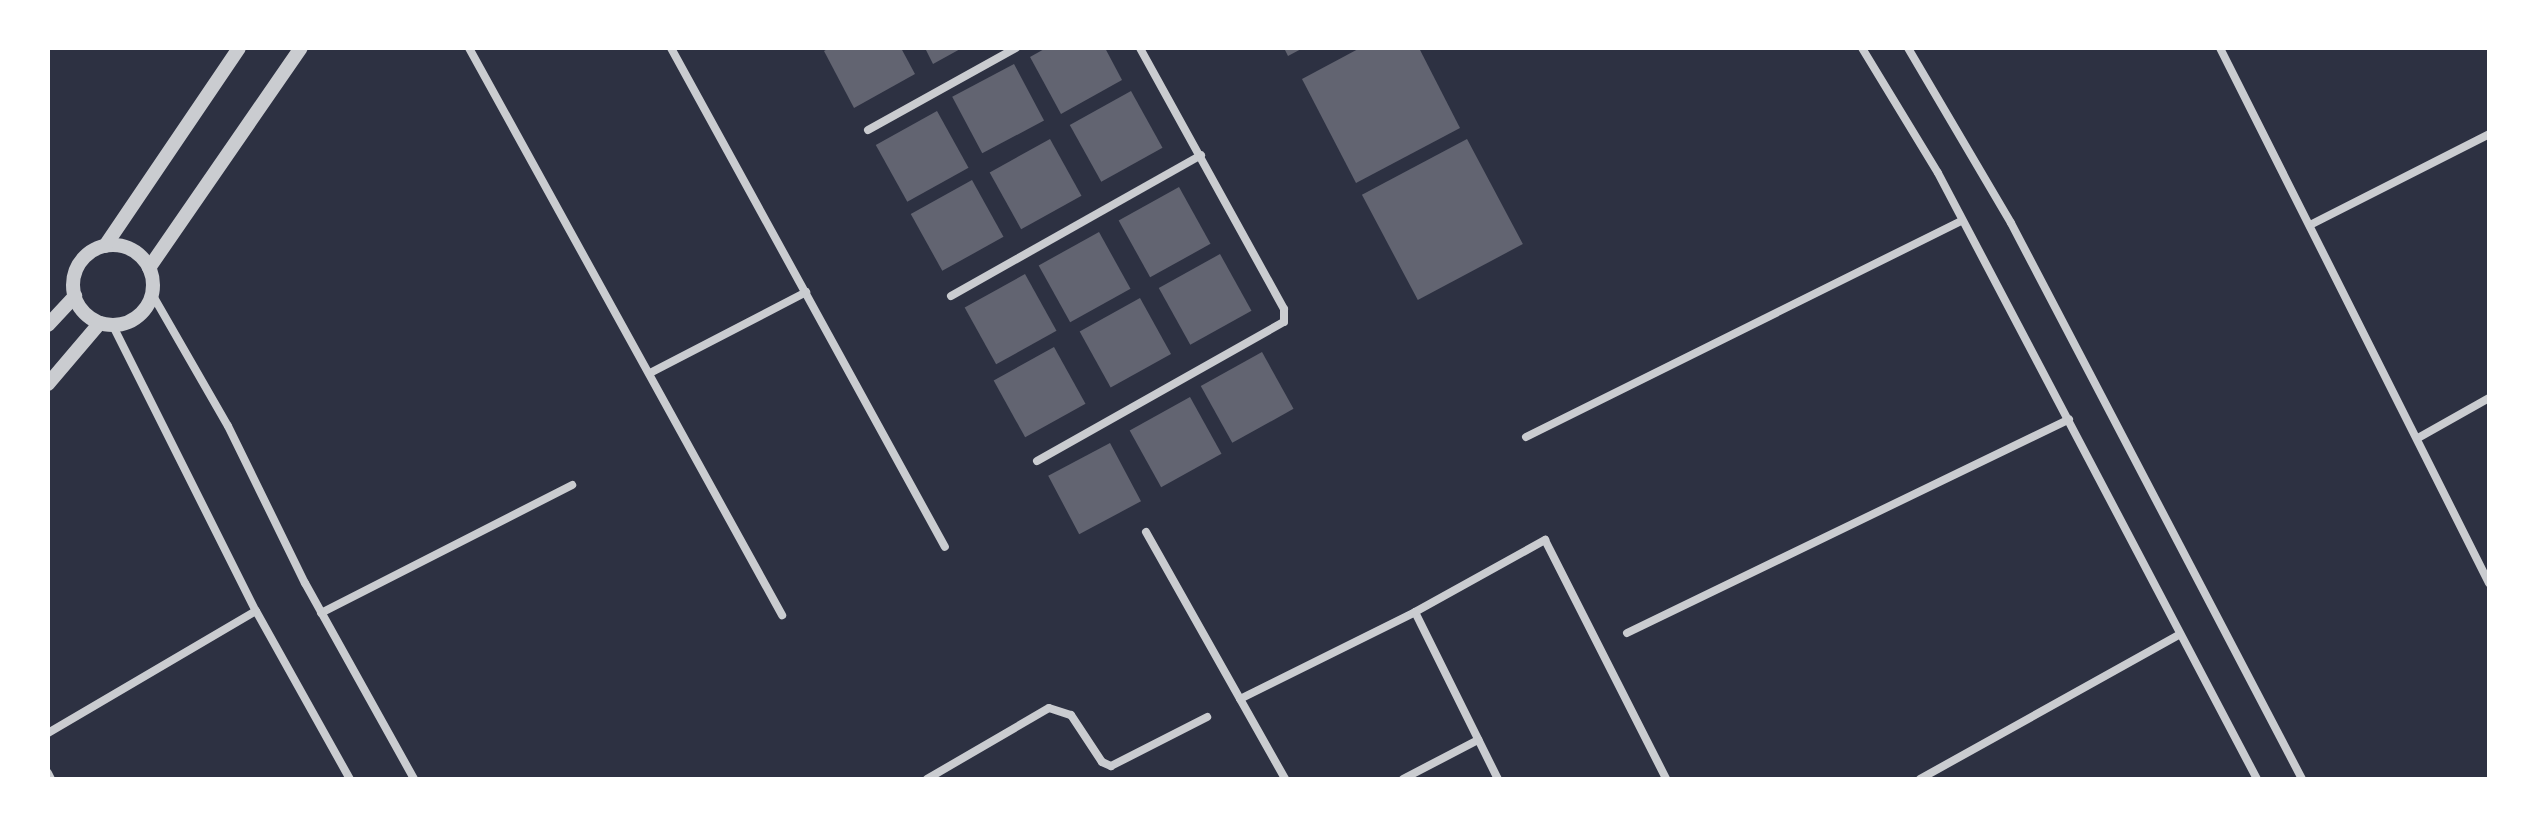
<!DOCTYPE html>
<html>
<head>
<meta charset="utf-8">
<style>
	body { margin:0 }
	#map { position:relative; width:2537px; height:827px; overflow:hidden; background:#2d3142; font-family:Figtree,sans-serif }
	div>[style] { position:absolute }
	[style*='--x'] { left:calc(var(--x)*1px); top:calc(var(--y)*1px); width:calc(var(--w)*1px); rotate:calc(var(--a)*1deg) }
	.building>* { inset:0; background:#626471; transform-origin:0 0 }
	.minor>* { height:8px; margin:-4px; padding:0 4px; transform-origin:4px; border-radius:4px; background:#caccd0 }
	.tertiary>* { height:14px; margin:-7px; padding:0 7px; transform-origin:7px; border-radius:7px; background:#caccd0 }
	.tertiary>.ring { margin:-7px; padding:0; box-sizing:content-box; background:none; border:14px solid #caccd0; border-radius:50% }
	span { translate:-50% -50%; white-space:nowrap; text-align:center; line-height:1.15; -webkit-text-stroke:8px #fff; paint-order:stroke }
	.frame { position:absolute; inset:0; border:50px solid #fff; pointer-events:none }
</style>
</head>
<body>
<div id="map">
	<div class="building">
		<i style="clip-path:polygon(829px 48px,901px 48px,915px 74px,854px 108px,824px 51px)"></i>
		<i style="clip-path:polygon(925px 48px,962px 48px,933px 64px)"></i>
		<i style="clip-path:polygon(1046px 48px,1105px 48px,1122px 80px,1061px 114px,1030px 57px)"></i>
		<i style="clip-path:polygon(1284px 48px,1303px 48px,1288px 56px)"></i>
		<i style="clip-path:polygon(1360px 48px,1419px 48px,1460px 128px,1356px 183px,1302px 79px)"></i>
		<i style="left:1014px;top:64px;width:64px;height:70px;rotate:62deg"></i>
		<i style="left:1131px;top:91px;width:65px;height:70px;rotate:61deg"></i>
		<i style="left:937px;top:111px;width:65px;height:70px;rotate:61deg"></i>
		<i style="left:1050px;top:139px;width:65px;height:69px;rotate:61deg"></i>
		<i style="left:1467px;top:139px;width:119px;height:119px;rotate:62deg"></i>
		<i style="left:972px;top:180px;width:65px;height:70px;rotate:61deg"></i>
		<i style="left:1179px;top:187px;width:65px;height:69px;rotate:61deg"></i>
		<i style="left:1099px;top:232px;width:65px;height:69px;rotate:61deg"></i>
		<i style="left:1220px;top:254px;width:65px;height:70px;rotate:61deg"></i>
		<i style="left:1025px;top:274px;width:65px;height:69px;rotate:61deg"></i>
		<i style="left:1140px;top:298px;width:64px;height:69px;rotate:61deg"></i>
		<i style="left:1054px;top:347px;width:65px;height:69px;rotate:61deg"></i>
		<i style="left:1262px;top:352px;width:65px;height:70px;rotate:61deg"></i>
		<i style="left:1190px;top:397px;width:65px;height:69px;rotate:61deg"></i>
		<i style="left:1110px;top:443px;width:66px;height:70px;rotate:62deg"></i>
	</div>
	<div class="minor">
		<i style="--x:469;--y:48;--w:648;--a:61.1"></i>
		<i style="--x:671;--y:48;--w:569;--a:61.23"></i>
		<i style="--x:1862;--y:48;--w:146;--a:58.7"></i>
		<i style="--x:1938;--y:173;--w:685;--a:62.24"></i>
		<i style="--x:1908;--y:48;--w:203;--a:59.5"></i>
		<i style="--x:2011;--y:223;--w:628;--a:62.37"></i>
		<i style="--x:2220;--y:48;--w:599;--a:63.31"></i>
		<i style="--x:868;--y:130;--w:169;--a:-29"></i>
		<i style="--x:2310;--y:225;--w:201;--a:-26.9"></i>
		<i style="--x:152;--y:294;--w:152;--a:60.1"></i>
		<i style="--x:228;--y:426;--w:175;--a:63.9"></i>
		<i style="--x:305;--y:583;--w:224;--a:60.9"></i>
		<i style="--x:951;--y:296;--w:287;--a:-29.4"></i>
		<i style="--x:113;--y:326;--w:319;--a:63.4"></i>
		<i style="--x:256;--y:611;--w:193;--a:60.8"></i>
		<i style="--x:650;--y:373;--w:176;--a:-27.4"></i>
		<i style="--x:1526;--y:437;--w:487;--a:-26.4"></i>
		<i style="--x:2418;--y:438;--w:81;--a:-29.4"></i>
		<i style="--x:1037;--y:461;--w:283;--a:-29.4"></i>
		<i style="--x:1284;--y:322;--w:13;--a:-90"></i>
		<i style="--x:1284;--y:309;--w:298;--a:-118.9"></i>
		<i style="--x:1146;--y:532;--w:283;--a:60.6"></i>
		<i style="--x:1415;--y:612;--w:186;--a:63.6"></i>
		<i style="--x:321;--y:613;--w:282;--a:-27"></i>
		<i style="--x:1627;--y:633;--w:491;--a:-25.8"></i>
		<i style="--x:1240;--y:699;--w:195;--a:-26.4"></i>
		<i style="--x:1415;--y:612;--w:149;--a:-29"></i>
		<i style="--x:1545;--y:540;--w:268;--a:63.1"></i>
		<i style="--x:48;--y:733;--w:241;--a:-30.4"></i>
		<i style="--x:48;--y:773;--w:7;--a:63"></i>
		<i style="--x:927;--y:779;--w:141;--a:-30.2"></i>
		<i style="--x:1049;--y:708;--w:23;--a:18"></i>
		<i style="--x:1071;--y:715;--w:56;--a:56.6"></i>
		<i style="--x:1102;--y:762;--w:10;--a:24"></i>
		<i style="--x:1111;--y:766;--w:108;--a:-27"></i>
		<i style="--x:1403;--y:779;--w:85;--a:-27.5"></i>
		<i style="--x:1920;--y:779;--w:296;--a:-29.1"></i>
	</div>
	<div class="tertiary">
		<i class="ring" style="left:73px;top:245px;width:66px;height:66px"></i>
		<i style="--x:105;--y:246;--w:239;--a:-55.9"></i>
		<i style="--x:149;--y:268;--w:267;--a:-55.4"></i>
		<i style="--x:48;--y:325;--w:40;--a:-47"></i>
		<i style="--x:48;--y:384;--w:80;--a:-49.6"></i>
	</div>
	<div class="frame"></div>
</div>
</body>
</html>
